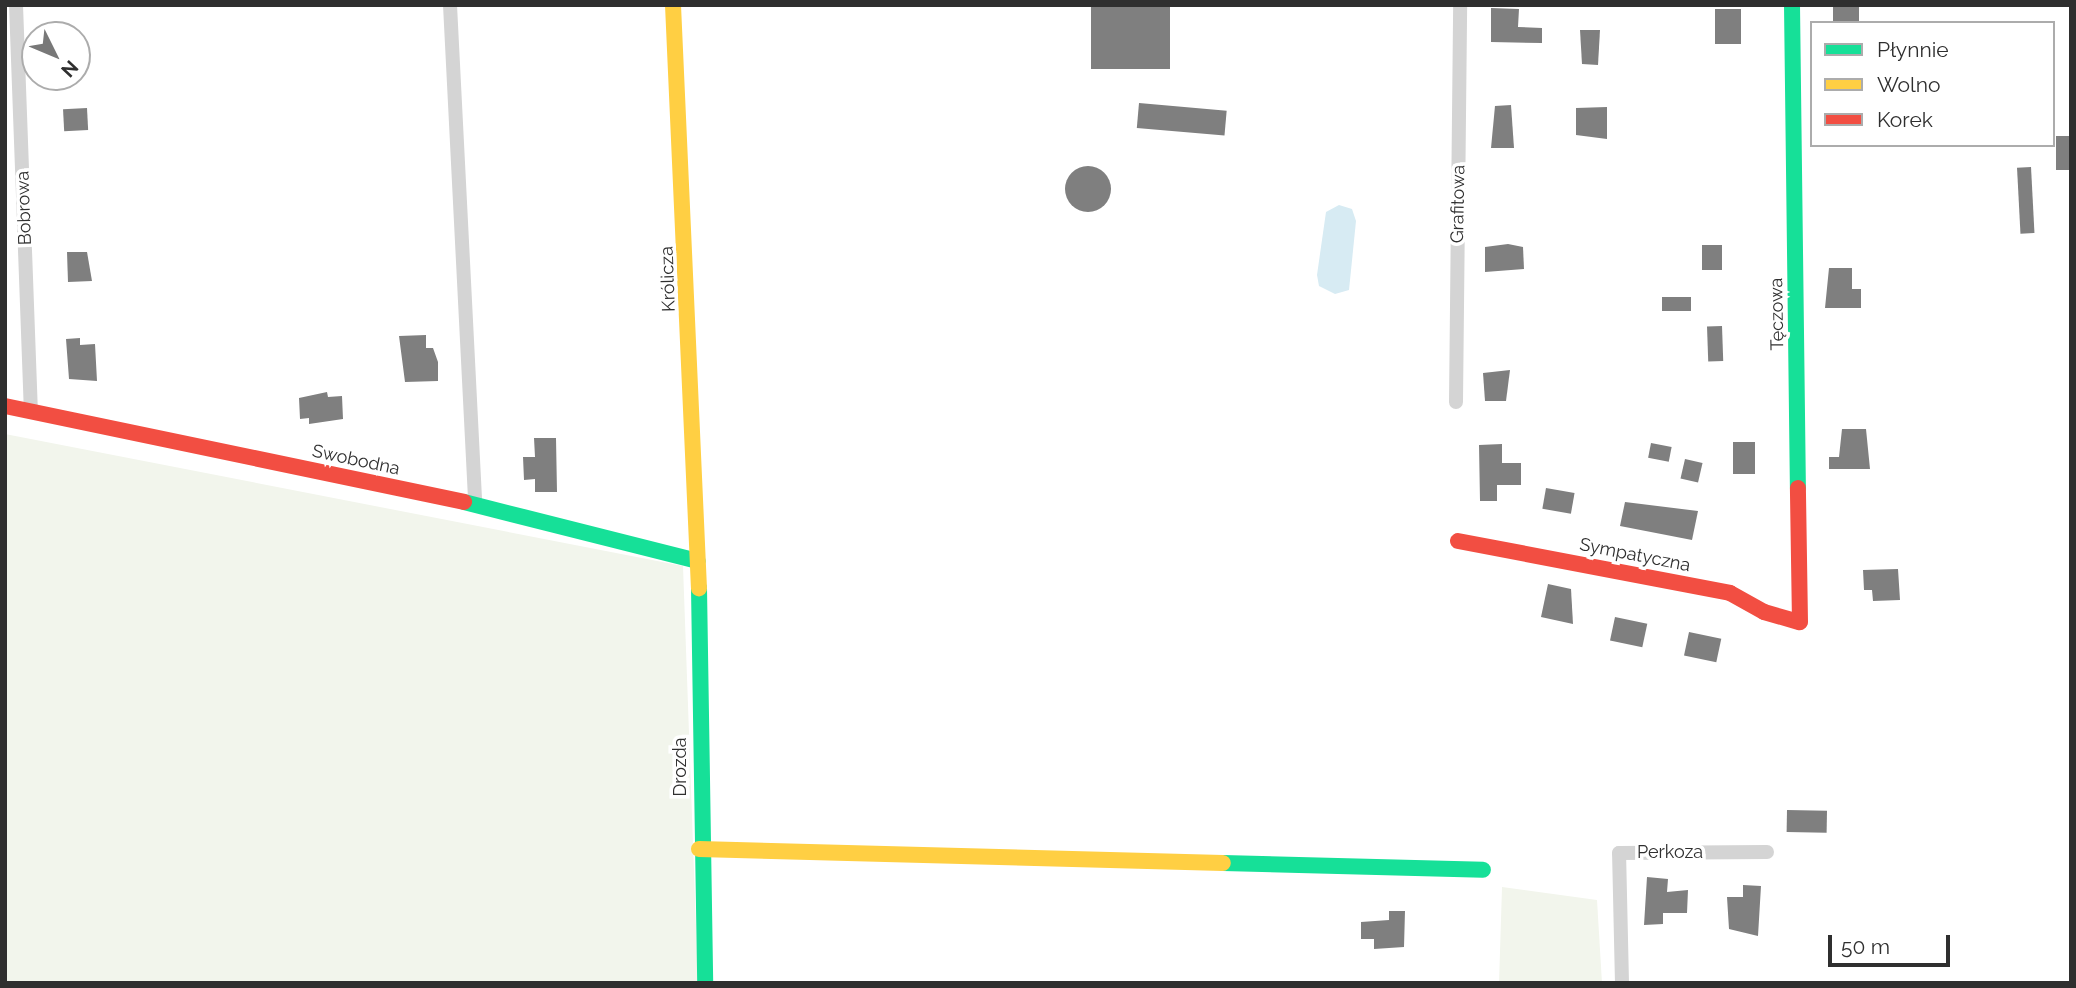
<!DOCTYPE html>
<html>
<head>
<meta charset="utf-8">
<style>
	body { margin:0 }
	#map { position:relative; width:2076px; height:988px; overflow:hidden; background:#fff; font-family:Raleway,sans-serif }
	div>[style] { position:absolute }
	[style*='--x'] { left:calc(var(--x)*1px); top:calc(var(--y)*1px); width:calc(var(--w)*1px); rotate:calc(var(--a)*1deg) }
	.green>* { inset:0; background:#f2f5ec }
	.water>* { inset:0; background:#d7ebf3 }
	.building>* { inset:0; background:#7f7f7f; transform-origin:0 0 }
	.round { border-radius:50% }
	.street>* { height:14px; margin:-7px; padding:0 7px; transform-origin:7px; border-radius:7px; background:#d4d4d4 }
	.fast>* { height:16px; margin:-8px; padding:0 8px; transform-origin:8px; border-radius:8px; background:#16e098 }
	.slow>* { height:16px; margin:-8px; padding:0 8px; transform-origin:8px; border-radius:8px; background:#ffcf43 }
	.jam>* { height:16px; margin:-8px; padding:0 8px; transform-origin:8px; border-radius:8px; background:#f24e42 }
	span { translate:-50% -50%; white-space:nowrap; text-align:center; line-height:1.15; -webkit-text-stroke:7px #fff; paint-order:stroke }
	.street-label { font-size:18px; color:#2f2f2f }
	.frame { position:absolute; inset:0; border:7px solid #2f2f2f; pointer-events:none }
	.legend { position:absolute; left:1810px; top:21px; width:245px; height:126px; box-sizing:border-box; background:#fff; border:2px solid #acacac; margin:0; padding:9px 12px; list-style:none; font-size:21px; color:#2f2f2f }
	.legend li { display:flex; align-items:center; gap:14px; height:35px }
	.legend b { width:35px; border:2px solid #acacac }
	.north { position:absolute; left:21px; top:21px; width:70px; height:70px; box-sizing:border-box; background:#fff; border:2px solid #acacac; border-radius:50%; rotate:133deg; font-size:19px; font-weight:700; line-height:28px; text-align:center; color:#2f2f2f }
	.north::after { content:''; display:block; margin:auto; width:24px; height:32px; background:#787878; clip-path:polygon(50% 0,100% 100%,50% 72%,0 100%) }
	.scale { position:absolute; left:1828px; top:935px; width:122px; height:32px; box-sizing:border-box; border:4px solid #2f2f2f; border-top:0; padding-left:9px; font-size:21px; line-height:24px; white-space:nowrap; color:#2f2f2f; -webkit-text-stroke:5px #fff; paint-order:stroke }
</style>
</head>
<body>
<div id="map">
	<div class="green">
		<i style="clip-path:polygon(5px 434px,683px 566px,698px 983px,5px 983px)"></i>
		<i style="clip-path:polygon(1502px 887px,1597px 900px,1602px 983px,1499px 983px)"></i>
	</div>
	<div class="water">
		<i style="clip-path:polygon(1339px 205px,1352px 209px,1356px 221px,1349px 290px,1335px 294px,1319px 286px,1317px 275px,1326px 212px)"></i>
	</div>
	<div class="building">
		<i style="left:1091px;top:5px;width:79px;height:64px"></i>
		<i style="left:1833px;top:6px;width:26px;height:17px"></i>
		<i style="clip-path:polygon(1491px 8px,1519px 9px,1518px 27px,1542px 28px,1542px 43px,1491px 42px)"></i>
		<i style="left:1715px;top:9px;width:26px;height:35px"></i>
		<i style="clip-path:polygon(1580px 30px,1600px 30px,1598px 65px,1582px 64px)"></i>
		<i style="left:1139px;top:103px;width:88px;height:25px;rotate:5deg"></i>
		<i style="clip-path:polygon(1511px 105px,1514px 148px,1491px 148px,1495px 106px)"></i>
		<i style="clip-path:polygon(1607px 107px,1607px 139px,1576px 135px,1576px 108px)"></i>
		<i style="left:87px;top:108px;width:22px;height:24px;rotate:87deg"></i>
		<i style="left:2071px;top:136px;width:34px;height:15px;rotate:90deg"></i>
		<i class="round" style="left:1065px;top:166px;width:46px;height:46px"></i>
		<i style="left:2031px;top:167px;width:66px;height:14px;rotate:87deg"></i>
		<i style="clip-path:polygon(1508px 244px,1523px 247px,1524px 269px,1485px 272px,1485px 247px)"></i>
		<i style="left:1702px;top:245px;width:20px;height:25px"></i>
		<i style="clip-path:polygon(67px 252px,87px 252px,92px 281px,68px 282px)"></i>
		<i style="clip-path:polygon(1829px 268px,1852px 268px,1852px 289px,1861px 289px,1861px 308px,1825px 308px)"></i>
		<i style="left:1662px;top:297px;width:29px;height:14px"></i>
		<i style="left:1722px;top:326px;width:35px;height:15px;rotate:88deg"></i>
		<i style="clip-path:polygon(426px 335px,426px 348px,433px 348px,438px 362px,438px 381px,405px 382px,399px 336px)"></i>
		<i style="clip-path:polygon(80px 338px,80px 345px,95px 344px,97px 381px,69px 379px,66px 339px)"></i>
		<i style="clip-path:polygon(1510px 370px,1506px 401px,1485px 401px,1483px 373px)"></i>
		<i style="clip-path:polygon(327px 392px,328px 397px,342px 396px,343px 419px,309px 424px,309px 418px,300px 419px,299px 398px)"></i>
		<i style="clip-path:polygon(1842px 429px,1866px 429px,1870px 469px,1829px 469px,1829px 457px,1839px 457px)"></i>
		<i style="clip-path:polygon(534px 438px,556px 438px,557px 492px,535px 492px,535px 479px,524px 480px,523px 457px,535px 457px)"></i>
		<i style="left:1733px;top:442px;width:22px;height:32px"></i>
		<i style="left:1651px;top:443px;width:21px;height:15px;rotate:11deg"></i>
		<i style="clip-path:polygon(1502px 444px,1502px 463px,1521px 463px,1521px 485px,1497px 485px,1497px 501px,1480px 501px,1479px 445px)"></i>
		<i style="left:1685px;top:459px;width:18px;height:20px;rotate:13deg"></i>
		<i style="left:1546px;top:488px;width:29px;height:21px;rotate:10deg"></i>
		<i style="clip-path:polygon(1625px 502px,1698px 511px,1692px 540px,1620px 526px)"></i>
		<i style="clip-path:polygon(1898px 569px,1900px 600px,1873px 601px,1872px 590px,1864px 590px,1863px 570px)"></i>
		<i style="clip-path:polygon(1548px 584px,1571px 589px,1573px 624px,1541px 617px)"></i>
		<i style="left:1615px;top:617px;width:33px;height:24px;rotate:12deg"></i>
		<i style="left:1689px;top:632px;width:33px;height:24px;rotate:12deg"></i>
		<i style="left:1787px;top:810px;width:40px;height:22px;rotate:1deg"></i>
		<i style="clip-path:polygon(1647px 877px,1668px 879px,1667px 892px,1688px 890px,1687px 913px,1663px 913px,1663px 924px,1644px 925px)"></i>
		<i style="clip-path:polygon(1743px 885px,1761px 886px,1758px 936px,1729px 929px,1727px 897px,1743px 897px)"></i>
		<i style="clip-path:polygon(1389px 911px,1405px 911px,1404px 947px,1374px 949px,1374px 939px,1361px 939px,1361px 922px,1389px 920px)"></i>
	</div>
	<div class="street">
		<i style="--x:16;--y:5;--w:406;--a:87.9"></i>
		<i style="--x:450;--y:5;--w:500;--a:87.1"></i>
		<i style="--x:1456;--y:402;--w:397;--a:-89.4"></i>
		<i style="--x:1622;--y:983;--w:130;--a:-91.3"></i>
		<i style="--x:1619;--y:853;--w:148;--a:-0.4"></i>
	</div>
	<div class="fast">
		<i style="--x:1792;--y:5;--w:483;--a:89.3"></i>
		<i style="--x:464;--y:502;--w:241;--a:14.2"></i>
		<i style="--x:699;--y:588;--w:395;--a:89.1"></i>
		<i style="--x:1223;--y:863;--w:260;--a:1.5"></i>
	</div>
	<div class="slow">
		<i style="--x:673;--y:5;--w:584;--a:87.45"></i>
		<i style="--x:699;--y:849;--w:524;--a:1.53"></i>
	</div>
	<div class="jam">
		<i style="--x:5;--y:406;--w:469;--a:11.8"></i>
		<i style="--x:1458;--y:541;--w:277;--a:10.8"></i>
		<i style="--x:1730;--y:593;--w:39;--a:29"></i>
		<i style="--x:1764;--y:612;--w:37;--a:16"></i>
		<i style="--x:1800;--y:622;--w:134;--a:-90.9"></i>
	</div>
	<div class="street-label">
		<span style="left:1458px;top:204px;rotate:-89deg">Grafitowa</span>
		<span style="left:24px;top:208px;rotate:-92deg">Bobrowa</span>
		<span style="left:668px;top:279px;rotate:-92deg">Królicza</span>
		<span style="left:1777px;top:314px;rotate:-91deg">Tęczowa</span>
		<span style="left:356px;top:460px;rotate:12deg">Swobodna</span>
		<span style="left:1635px;top:555px;rotate:11deg">Sympatyczna</span>
		<span style="left:680px;top:767px;rotate:-90deg">Drozda</span>
		<span style="left:1670px;top:852px">Perkoza</span>
	</div>
	<div class="frame"></div>
	<ul class="legend">
	<li><b style="height:9px;background:#16e098"></b>Płynnie</li>
	<li><b style="height:9px;background:#ffcf43"></b>Wolno</li>
	<li><b style="height:9px;background:#f24e42"></b>Korek</li>
	</ul>
	<div class="north">N</div>
	<div class="scale">50 m</div>
</div>
</body>
</html>
